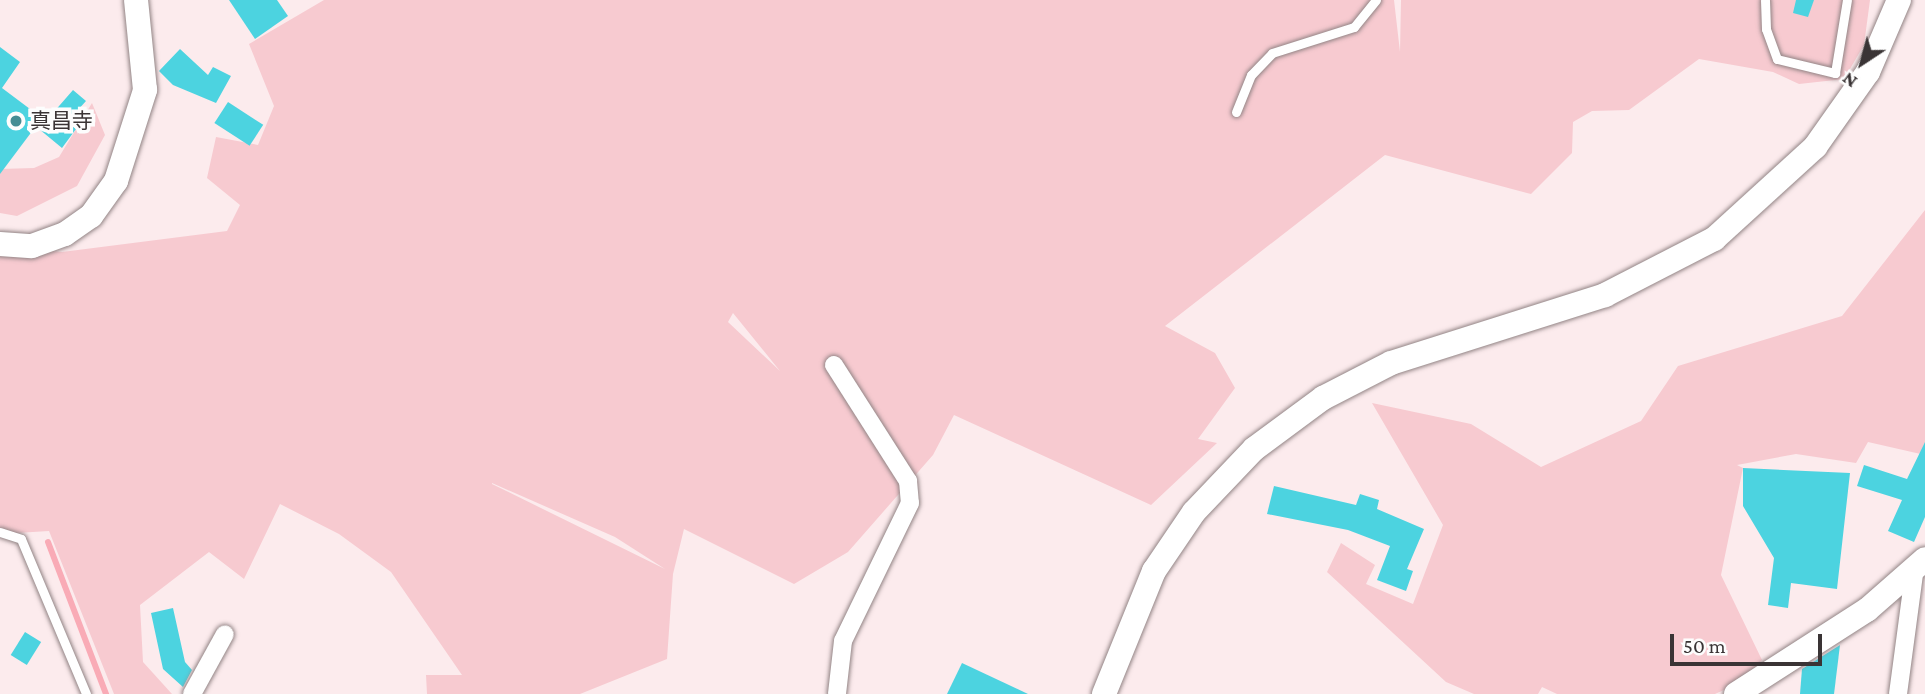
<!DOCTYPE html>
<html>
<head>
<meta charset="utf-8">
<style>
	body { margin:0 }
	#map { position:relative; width:1925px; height:694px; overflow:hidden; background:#fcebed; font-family:"Crimson Pro","Noto Sans JP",serif }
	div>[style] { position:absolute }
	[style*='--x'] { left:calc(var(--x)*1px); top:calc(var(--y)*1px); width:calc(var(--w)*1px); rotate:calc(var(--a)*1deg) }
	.green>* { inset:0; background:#f7cad0 }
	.stream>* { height:6px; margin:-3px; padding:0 3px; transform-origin:3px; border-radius:3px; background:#f9abb6 }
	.building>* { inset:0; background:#4cd3e0; transform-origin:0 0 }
	.roads { filter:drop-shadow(0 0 2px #928485) drop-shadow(0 0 2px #928485) }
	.lane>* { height:9px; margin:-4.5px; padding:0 4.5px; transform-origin:4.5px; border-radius:4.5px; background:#fff }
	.street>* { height:18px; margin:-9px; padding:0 9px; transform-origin:9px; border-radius:9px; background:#fff }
	.secondary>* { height:24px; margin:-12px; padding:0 12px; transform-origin:12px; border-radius:12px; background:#fff }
	.dots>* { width:19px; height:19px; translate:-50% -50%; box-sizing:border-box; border:4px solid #fdfdfd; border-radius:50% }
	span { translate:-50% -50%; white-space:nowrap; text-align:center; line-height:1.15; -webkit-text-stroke:7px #fdfdfd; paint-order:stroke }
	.poi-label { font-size:21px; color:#3a3435 }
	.left { translate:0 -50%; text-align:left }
	.north { position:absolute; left:1827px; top:28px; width:70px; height:70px; -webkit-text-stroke:5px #fdfdfd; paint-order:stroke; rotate:216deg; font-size:19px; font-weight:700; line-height:28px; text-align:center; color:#3a3435 }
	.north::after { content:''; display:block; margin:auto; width:24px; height:32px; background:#3a3435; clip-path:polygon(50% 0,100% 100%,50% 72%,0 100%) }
	.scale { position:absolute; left:1670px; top:634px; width:152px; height:32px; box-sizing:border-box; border:4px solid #3a3435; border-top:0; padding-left:9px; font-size:21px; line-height:24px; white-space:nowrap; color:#3a3435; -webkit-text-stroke:5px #fdfdfd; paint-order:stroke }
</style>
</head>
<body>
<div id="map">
	<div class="green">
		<i style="clip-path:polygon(evenodd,324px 0,1394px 0,1400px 52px,1401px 0,1870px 0,1864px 45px,1844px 79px,1799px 84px,1773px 72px,1699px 59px,1629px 110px,1592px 111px,1573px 122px,1572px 153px,1531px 194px,1385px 155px,1165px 326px,1215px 353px,1235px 388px,1198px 439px,1217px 443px,1151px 505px,954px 415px,933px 455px,848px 552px,794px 584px,684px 529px,673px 574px,667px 659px,580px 694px,427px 694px,426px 675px,462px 675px,391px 572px,339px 534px,280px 504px,244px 579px,209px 552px,140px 605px,143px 662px,172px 694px,114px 694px,49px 531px,0 534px,0 245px,62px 252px,227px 231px,240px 205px,207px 178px,216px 137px,258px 145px,274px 106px,249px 44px,324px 0,733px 313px,780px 371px,728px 322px,733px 313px,324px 0,492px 483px,615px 537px,665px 569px,492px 484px,492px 483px)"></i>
		<i style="clip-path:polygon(92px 103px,105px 135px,77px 186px,17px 216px,0 213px,0 169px,34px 168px,59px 157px)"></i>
		<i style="clip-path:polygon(1925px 210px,1925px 455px,1868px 442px,1856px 463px,1796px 454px,1737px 465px,1743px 468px,1721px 575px,1762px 660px,1741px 682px,1715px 694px,1557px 694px,1542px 687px,1538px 694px,1474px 694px,1446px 682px,1327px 572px,1341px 543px,1375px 565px,1366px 584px,1413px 604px,1443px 525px,1372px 403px,1471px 424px,1541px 467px,1641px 421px,1678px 366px,1842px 316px)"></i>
	</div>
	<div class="stream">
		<i style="--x:48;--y:542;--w:163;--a:69.1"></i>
	</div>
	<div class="building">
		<i style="clip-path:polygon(229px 0,277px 0,288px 16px,255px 39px)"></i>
		<i style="clip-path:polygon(1796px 0,1814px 0,1808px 17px,1793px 13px)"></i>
		<i style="clip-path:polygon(0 47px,20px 62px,2px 88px,42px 118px,0 174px)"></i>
		<i style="clip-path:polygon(180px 49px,208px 75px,213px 67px,231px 76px,216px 103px,173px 85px,159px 71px)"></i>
		<i style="clip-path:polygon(73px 90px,86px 101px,67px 122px,76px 129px,62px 148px,39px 129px)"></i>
		<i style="left:228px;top:102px;width:42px;height:25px;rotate:33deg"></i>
		<i style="clip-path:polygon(1925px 442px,1925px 517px,1914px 542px,1888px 531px,1902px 500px,1857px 486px,1864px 465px,1907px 479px)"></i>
		<i style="clip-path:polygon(1743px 468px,1850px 473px,1837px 589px,1791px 583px,1788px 608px,1768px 605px,1774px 558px,1743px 506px)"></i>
		<i style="clip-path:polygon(1274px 486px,1356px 505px,1360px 494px,1379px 500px,1377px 509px,1424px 529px,1407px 569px,1413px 571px,1406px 591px,1377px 580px,1390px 546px,1348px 530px,1267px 514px)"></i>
		<i style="clip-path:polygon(173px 608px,185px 662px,192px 670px,183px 687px,163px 669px,151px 613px)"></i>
		<i style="left:25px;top:632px;width:19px;height:27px;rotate:32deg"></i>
		<i style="clip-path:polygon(1840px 645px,1834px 694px,1800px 694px,1802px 669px)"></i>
		<i style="clip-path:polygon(962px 663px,1028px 694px,947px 694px)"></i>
	</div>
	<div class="roads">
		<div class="lane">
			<i style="--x:1765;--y:0;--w:29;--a:88"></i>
			<i style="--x:1766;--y:29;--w:32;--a:70"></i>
			<i style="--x:1777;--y:59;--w:60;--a:13.6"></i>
			<i style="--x:1835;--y:73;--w:74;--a:-80.7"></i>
			<i style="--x:1236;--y:112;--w:40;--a:-68"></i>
			<i style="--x:1251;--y:75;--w:30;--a:-46"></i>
			<i style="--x:1272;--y:53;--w:86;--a:-17.6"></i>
			<i style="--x:1354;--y:27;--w:35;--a:-51"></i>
			<i style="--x:0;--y:532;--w:22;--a:18"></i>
			<i style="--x:21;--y:539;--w:168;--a:67.2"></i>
		</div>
		<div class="street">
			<i style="--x:834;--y:365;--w:138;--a:57.5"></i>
			<i style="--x:908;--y:481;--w:22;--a:85"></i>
			<i style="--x:910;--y:503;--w:153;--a:115.9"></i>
			<i style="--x:843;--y:641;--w:53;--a:96.5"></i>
			<i style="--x:192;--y:694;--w:68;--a:-61.2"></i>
			<i style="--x:1898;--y:694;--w:121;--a:-82.4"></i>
		</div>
		<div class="secondary">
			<i style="--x:0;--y:244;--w:32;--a:4"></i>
			<i style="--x:32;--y:246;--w:35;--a:-20"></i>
			<i style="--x:65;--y:234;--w:32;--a:-35"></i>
			<i style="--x:91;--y:216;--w:43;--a:-54.5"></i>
			<i style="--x:116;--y:181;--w:96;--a:-72.3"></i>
			<i style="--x:145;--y:90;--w:90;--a:-95.7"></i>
			<i style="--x:1104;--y:694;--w:133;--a:-67.9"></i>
			<i style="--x:1154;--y:571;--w:71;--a:-55.9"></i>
			<i style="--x:1194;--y:512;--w:87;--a:-46.4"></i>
			<i style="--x:1254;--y:449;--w:86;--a:-36.5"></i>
			<i style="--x:1323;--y:398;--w:76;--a:-27.2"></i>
			<i style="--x:1391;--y:363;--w:225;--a:-17.6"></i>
			<i style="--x:1605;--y:295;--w:123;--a:-27.2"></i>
			<i style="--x:1714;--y:239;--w:137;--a:-42.3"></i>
			<i style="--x:1815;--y:147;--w:92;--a:-54.8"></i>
			<i style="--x:1868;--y:72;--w:78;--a:-66.7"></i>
			<i style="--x:1736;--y:694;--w:156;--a:-32.7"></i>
			<i style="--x:1867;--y:610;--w:77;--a:-41.3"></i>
		</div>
	</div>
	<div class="dots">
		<i style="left:16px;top:121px;background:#468d94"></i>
	</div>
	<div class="poi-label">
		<span class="left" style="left:30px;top:121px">真昌寺</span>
	</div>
	<div class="north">N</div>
	<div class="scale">50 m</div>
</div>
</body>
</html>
